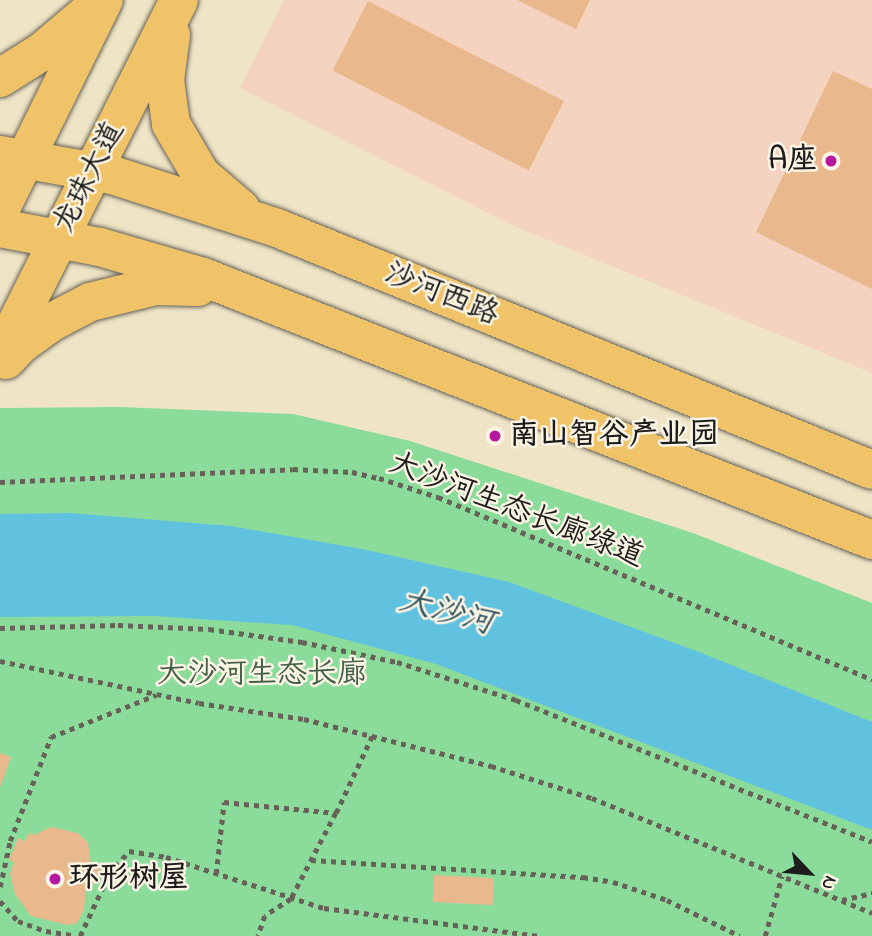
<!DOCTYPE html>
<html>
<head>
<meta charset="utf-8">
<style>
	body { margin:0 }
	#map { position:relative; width:872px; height:936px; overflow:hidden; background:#efe5c6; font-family:"Indie Flower","LXGW WenKai TC",sans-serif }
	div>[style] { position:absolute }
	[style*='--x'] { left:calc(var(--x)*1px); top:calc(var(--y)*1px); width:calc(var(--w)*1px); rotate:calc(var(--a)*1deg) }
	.built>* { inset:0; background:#f5d3c1 }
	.green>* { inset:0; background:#8bdb9b }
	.water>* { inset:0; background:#61c2df }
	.building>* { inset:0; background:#eab88d; transform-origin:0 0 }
	.path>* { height:4.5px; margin-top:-2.25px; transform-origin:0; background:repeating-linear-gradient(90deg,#666258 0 5px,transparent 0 10px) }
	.roads { filter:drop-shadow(0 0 2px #666258) drop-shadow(0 0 2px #666258) }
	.major>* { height:38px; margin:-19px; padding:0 19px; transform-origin:19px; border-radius:19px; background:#f0c369 }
	.dots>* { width:19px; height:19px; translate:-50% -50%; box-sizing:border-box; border:4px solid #fcf5e5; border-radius:50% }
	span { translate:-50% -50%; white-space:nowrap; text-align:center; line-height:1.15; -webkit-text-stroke:5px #fcf5e5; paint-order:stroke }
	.poi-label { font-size:30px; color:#1c1c1c; font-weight:700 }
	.right { translate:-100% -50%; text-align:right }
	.left { translate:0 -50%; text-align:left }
	.street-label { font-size:30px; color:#1c1c1c }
	.park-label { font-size:30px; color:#435f48 }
	.water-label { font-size:32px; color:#345660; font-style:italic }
	.north { position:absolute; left:774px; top:838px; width:70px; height:70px; -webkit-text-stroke:5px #fcf5e5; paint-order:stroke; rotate:116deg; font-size:19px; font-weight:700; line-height:28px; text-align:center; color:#1c1c1c }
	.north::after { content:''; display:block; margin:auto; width:24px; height:32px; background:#1c1c1c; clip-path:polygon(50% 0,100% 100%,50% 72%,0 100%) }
</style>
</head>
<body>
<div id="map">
	<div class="built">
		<i style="clip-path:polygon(284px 0,872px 0,872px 373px,514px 226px,240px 88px)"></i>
	</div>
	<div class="green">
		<i style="clip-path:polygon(120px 407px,293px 414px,410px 441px,693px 533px,872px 603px,872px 936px,0 936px,0 408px)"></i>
	</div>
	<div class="water">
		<i style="clip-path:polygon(70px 513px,231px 526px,367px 550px,509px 582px,699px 652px,872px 722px,872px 830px,436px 664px,292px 625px,154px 616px,0 617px,0 514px)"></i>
	</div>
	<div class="building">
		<i style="clip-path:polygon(517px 0,590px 0,576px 29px)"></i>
		<i style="left:368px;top:1px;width:220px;height:78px;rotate:27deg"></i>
		<i style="clip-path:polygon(833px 71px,872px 89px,872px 289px,756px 232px)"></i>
		<i style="clip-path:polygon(0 753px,11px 757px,0 787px)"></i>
		<i style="clip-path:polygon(51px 827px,78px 833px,88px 843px,91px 866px,102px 870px,89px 891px,86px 890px,84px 910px,77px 923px,67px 925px,31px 916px,15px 894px,10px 874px,14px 862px,9px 860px,18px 838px,25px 841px,29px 833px,34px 835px)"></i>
		<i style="left:434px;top:875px;width:60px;height:27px;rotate:3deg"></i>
	</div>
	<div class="path">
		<i style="--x:0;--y:482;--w:293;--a:-2.5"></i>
		<i style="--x:293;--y:469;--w:59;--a:2.9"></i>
		<i style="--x:352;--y:472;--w:28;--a:13"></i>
		<i style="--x:379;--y:478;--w:62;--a:17.9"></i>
		<i style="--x:438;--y:497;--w:471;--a:22.8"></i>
		<i style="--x:0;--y:628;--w:118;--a:-1.5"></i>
		<i style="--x:118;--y:625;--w:91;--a:2.5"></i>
		<i style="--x:209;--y:629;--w:94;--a:8"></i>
		<i style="--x:302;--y:642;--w:97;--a:11.9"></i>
		<i style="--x:397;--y:662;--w:125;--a:17.7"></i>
		<i style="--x:516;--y:700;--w:383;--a:21.7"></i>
		<i style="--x:0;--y:661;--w:203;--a:11.9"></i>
		<i style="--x:199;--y:703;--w:106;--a:8.7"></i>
		<i style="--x:304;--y:719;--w:193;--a:14.1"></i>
		<i style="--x:491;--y:766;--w:106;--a:17.6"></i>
		<i style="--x:592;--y:798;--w:303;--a:22.3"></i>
		<i style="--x:336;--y:813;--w:85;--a:-64.9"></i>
		<i style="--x:311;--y:860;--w:273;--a:3.6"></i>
		<i style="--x:583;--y:877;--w:30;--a:9"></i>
		<i style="--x:613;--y:882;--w:57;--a:18.4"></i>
		<i style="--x:667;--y:900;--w:81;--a:26.3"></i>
		<i style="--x:216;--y:874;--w:72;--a:-83.7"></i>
		<i style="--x:224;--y:802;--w:113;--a:5.6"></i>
		<i style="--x:336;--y:813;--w:97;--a:117.6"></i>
		<i style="--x:291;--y:899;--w:31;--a:147"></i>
		<i style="--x:265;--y:916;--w:21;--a:109"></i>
		<i style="--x:0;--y:887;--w:47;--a:-77.7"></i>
		<i style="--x:10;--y:841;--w:112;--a:-68.5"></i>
		<i style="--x:51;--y:737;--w:113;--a:-21.8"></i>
		<i style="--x:842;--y:900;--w:31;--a:-13"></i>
		<i style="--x:0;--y:901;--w:27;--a:48"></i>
		<i style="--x:18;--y:921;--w:30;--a:20"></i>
		<i style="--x:46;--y:931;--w:30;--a:9"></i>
		<i style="--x:80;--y:936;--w:68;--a:-64.9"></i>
		<i style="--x:109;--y:874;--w:30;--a:-49"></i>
		<i style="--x:129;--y:851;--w:37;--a:9"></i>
		<i style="--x:166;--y:857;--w:166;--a:17.9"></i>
		<i style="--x:324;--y:908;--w:219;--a:7.4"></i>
		<i style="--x:765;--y:936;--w:62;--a:-74.2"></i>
	</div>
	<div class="roads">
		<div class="major">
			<i style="--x:171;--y:35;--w:45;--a:97.6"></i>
			<i style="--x:165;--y:80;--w:44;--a:82.2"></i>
			<i style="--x:171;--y:124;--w:59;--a:59.5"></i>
			<i style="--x:201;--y:175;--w:52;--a:40.4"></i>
			<i style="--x:0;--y:78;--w:51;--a:-32.1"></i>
			<i style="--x:43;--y:51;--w:63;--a:-40.5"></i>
			<i style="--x:0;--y:155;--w:114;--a:10.1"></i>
			<i style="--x:112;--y:175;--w:173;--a:17.8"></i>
			<i style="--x:277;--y:228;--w:642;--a:22.13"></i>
			<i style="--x:0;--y:210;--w:234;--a:-63.7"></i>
			<i style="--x:0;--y:228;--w:102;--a:10.8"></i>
			<i style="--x:100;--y:247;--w:107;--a:16.2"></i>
			<i style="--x:203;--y:277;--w:719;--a:21.46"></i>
			<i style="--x:0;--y:356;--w:398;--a:-63.3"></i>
			<i style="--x:6;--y:360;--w:21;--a:-47"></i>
			<i style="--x:20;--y:345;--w:39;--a:-36"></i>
			<i style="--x:52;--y:322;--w:43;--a:-27.8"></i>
			<i style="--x:90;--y:302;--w:67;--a:-13.8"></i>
			<i style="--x:155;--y:286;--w:43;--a:1.3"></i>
		</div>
	</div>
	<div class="dots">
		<i style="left:831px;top:161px;background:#b5179e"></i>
		<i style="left:495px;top:436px;background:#b5179e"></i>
		<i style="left:55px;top:879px;background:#b5179e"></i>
	</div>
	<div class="poi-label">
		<span class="right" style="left:817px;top:161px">A座</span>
		<span class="left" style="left:509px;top:436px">南山智谷产业园</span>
		<span class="left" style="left:69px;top:879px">环形树屋</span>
	</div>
	<div class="street-label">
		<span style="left:90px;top:178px;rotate:-63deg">龙珠大道</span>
		<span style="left:441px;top:295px;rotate:22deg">沙河西路</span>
		<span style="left:516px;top:511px;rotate:21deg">大沙河生态长廊绿道</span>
	</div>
	<div class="park-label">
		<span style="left:262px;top:675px">大沙河生态长廊</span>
	</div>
	<div class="water-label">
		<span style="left:446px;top:614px;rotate:15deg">大沙河</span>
	</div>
	<div class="north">N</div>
</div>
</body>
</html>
